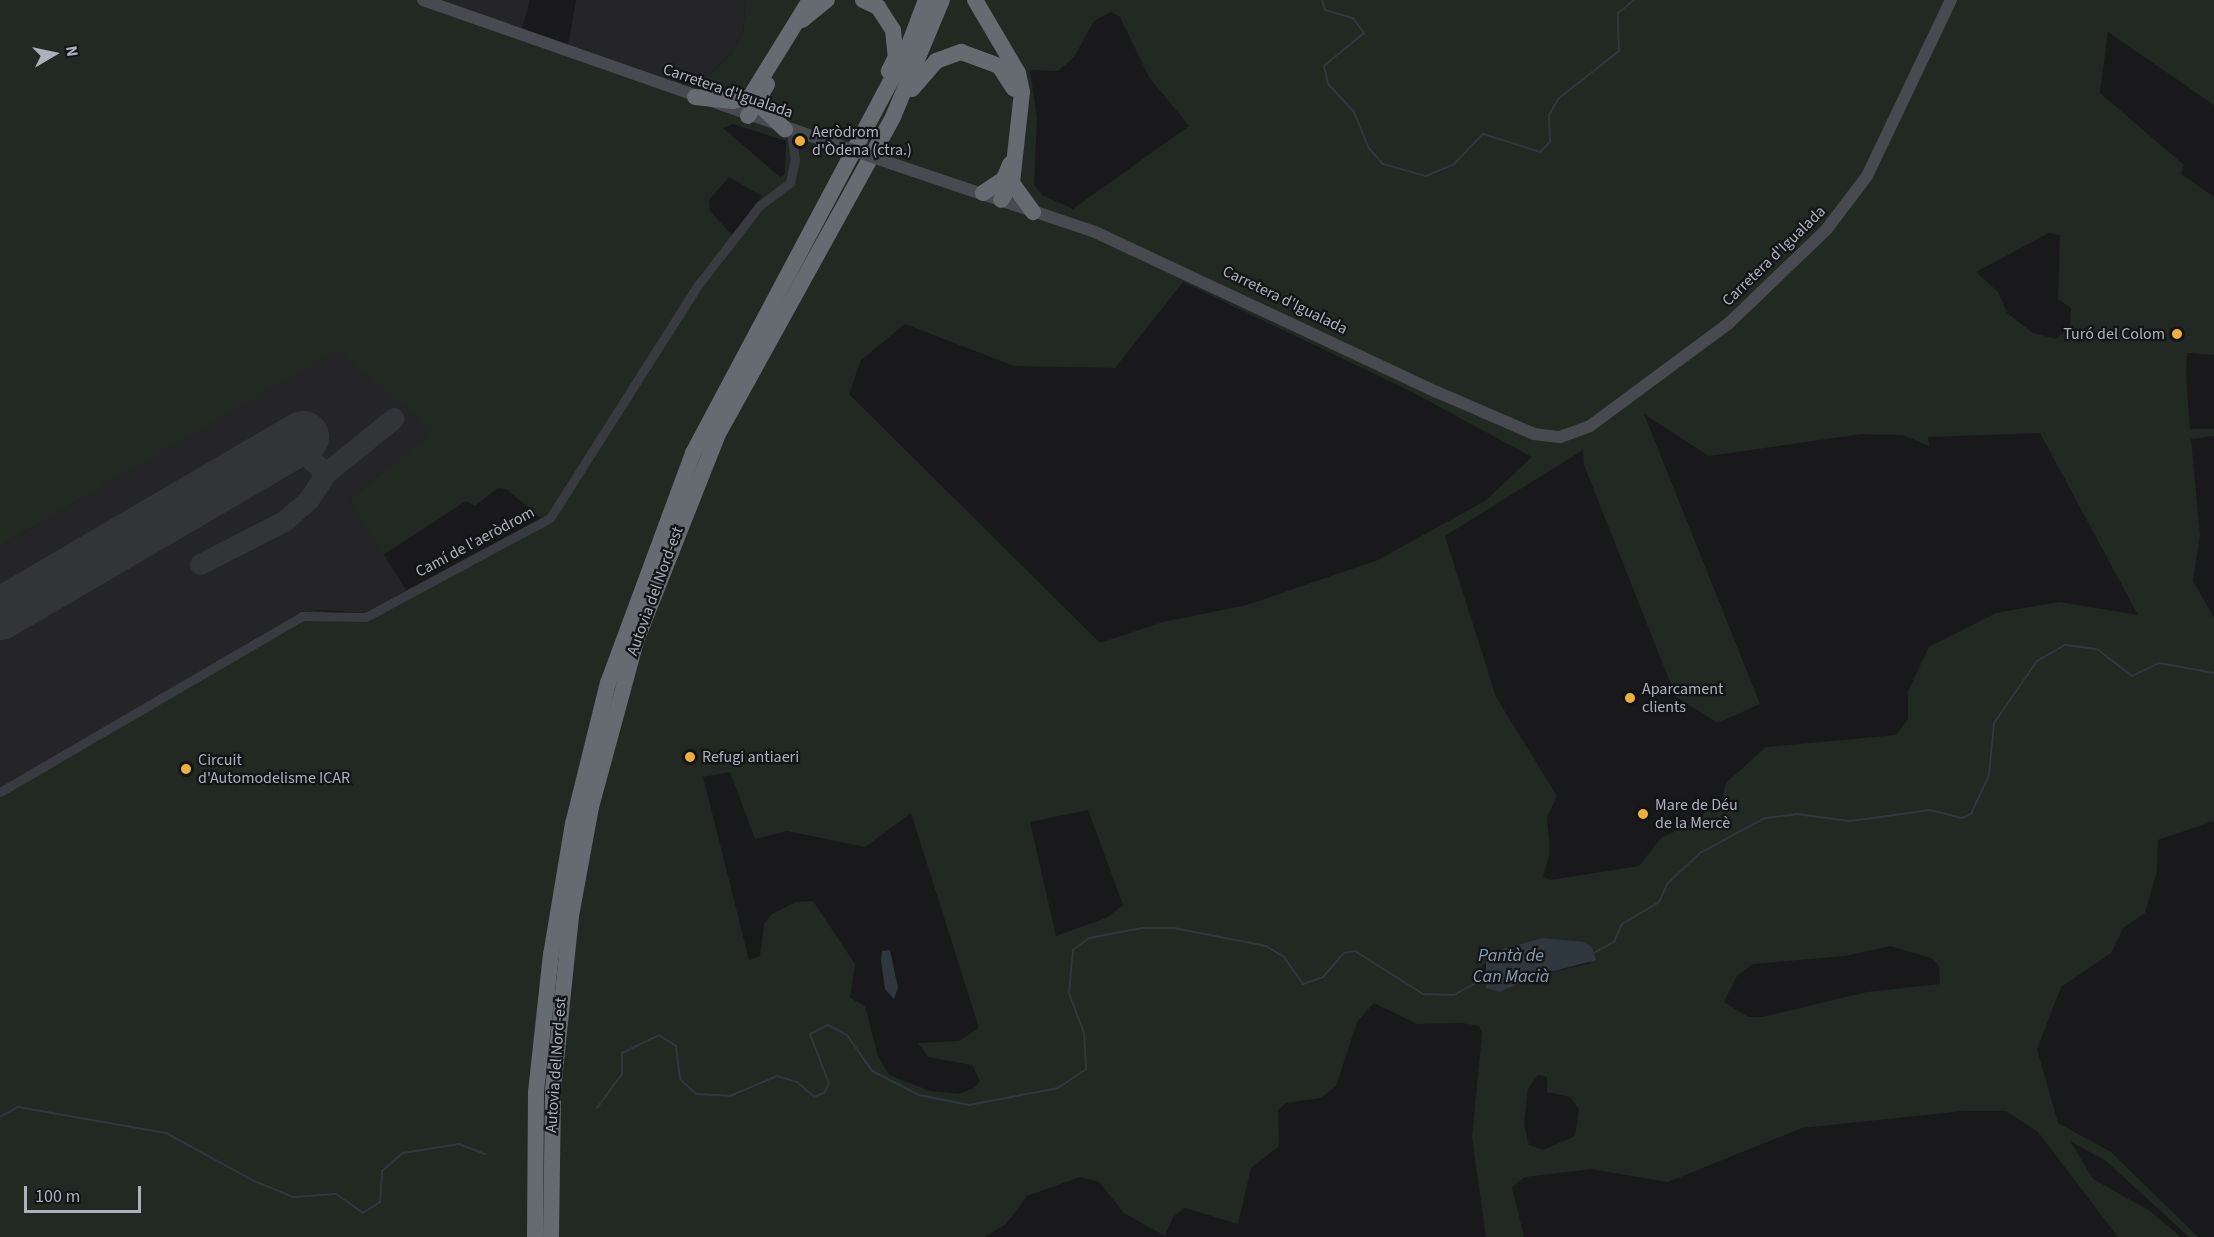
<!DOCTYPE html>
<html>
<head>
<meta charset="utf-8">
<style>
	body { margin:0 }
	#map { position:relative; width:2214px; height:1237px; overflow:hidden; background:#19191b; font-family:"Source Sans 3",sans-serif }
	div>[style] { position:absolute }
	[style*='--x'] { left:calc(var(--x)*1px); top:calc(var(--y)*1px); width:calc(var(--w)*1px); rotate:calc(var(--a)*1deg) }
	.built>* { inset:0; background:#252528 }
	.green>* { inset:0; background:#212922 }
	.water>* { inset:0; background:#2f383f }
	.stream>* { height:2px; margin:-1px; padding:0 1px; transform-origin:1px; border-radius:1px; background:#2f383f }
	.taxiway>* { height:21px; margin:-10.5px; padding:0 10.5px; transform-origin:10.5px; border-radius:10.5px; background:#333438 }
	.runway>* { height:52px; margin:-26px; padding:0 26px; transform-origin:26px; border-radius:26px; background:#333438 }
	.street>* { height:9px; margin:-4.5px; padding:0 4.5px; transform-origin:4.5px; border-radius:4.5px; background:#3a3b40 }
	.secondary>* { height:12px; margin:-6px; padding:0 6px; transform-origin:6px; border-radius:6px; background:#484a50 }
	.highway>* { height:16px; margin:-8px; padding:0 8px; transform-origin:8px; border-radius:8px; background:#666a71 }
	.secondary-bridge>* { height:12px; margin:-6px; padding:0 6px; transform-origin:6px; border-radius:6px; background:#484a50 }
	.dots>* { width:16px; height:16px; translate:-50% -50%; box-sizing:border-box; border:3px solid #141416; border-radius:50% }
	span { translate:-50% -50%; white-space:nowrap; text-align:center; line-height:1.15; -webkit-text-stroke:4.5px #141416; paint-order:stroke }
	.street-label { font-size:16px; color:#acb1bb }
	.poi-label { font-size:16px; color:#acb1bb }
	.left { translate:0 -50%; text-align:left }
	.right { translate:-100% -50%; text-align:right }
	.water-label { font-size:18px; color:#859fb4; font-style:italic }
	.north { position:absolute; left:24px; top:24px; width:60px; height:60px; -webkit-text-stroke:4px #141416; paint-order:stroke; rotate:81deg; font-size:16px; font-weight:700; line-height:24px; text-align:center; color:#acb1bb }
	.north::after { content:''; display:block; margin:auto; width:21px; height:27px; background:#acb1bb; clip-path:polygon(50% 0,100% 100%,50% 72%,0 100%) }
	.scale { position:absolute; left:24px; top:1186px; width:117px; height:27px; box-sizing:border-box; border:3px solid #acb1bb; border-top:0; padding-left:8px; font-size:18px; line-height:21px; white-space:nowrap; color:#acb1bb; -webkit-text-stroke:4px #141416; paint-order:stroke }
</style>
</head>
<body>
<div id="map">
	<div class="built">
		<i style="clip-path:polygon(438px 0,530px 0,522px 29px)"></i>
		<i style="clip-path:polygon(576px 0,746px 0,743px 32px,732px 53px,696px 88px,568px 45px)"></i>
		<i style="clip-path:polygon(337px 349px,435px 431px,349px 500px,407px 591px,367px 613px,306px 609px,0 790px,0 546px)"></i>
	</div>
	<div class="green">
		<i style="clip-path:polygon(evenodd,0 0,438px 0,696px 88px,732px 53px,743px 32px,746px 0,2214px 0,2214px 105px,2108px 32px,2100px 93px,2184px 165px,2181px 174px,2214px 197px,2214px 355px,2187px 353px,2186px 375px,2190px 429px,2214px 429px,2214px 436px,2191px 439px,2200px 535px,2193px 581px,2214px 618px,2214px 821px,2158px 840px,2157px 871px,2145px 913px,2123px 928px,2111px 953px,2061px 987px,2037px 1049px,2058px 1123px,2111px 1152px,2198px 1237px,2189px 1237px,2106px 1161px,2070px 1141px,2093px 1179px,2150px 1211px,2181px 1237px,2118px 1237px,2038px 1132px,2006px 1111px,1963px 1111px,1802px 1128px,1668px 1182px,1591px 1169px,1525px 1177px,1512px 1187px,1524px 1237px,1486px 1237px,1472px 1137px,1482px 1033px,1479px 1026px,1462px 1023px,1417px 1024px,1374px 1003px,1357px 1022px,1336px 1086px,1321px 1098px,1286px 1103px,1278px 1110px,1279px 1146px,1251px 1168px,1238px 1224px,1185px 1208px,1173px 1217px,1165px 1236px,1124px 1213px,1099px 1182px,1080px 1177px,1027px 1196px,1006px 1224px,984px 1237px,0 1237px,0 790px,306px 609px,359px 616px,541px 518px,506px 489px,498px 488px,475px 506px,466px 501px,383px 555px,349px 500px,434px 431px,337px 350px,0 546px,0 0,1111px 12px,1120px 17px,1149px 77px,1189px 126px,1073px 209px,1042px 195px,1034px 185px,1037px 117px,1030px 70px,1058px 71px,1074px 57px,1094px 21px,1111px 12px,0 0,733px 124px,786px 141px,785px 174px,780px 177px,723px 128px,733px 124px,0 0,729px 177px,762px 196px,733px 236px,710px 211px,709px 200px,729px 177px,0 0,2049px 233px,2060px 235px,2058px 299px,2071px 308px,2070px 327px,2056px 339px,2033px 333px,2007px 313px,1998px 292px,1976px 272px,2049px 233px,0 0,1183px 282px,1412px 392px,1532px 457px,1485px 501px,1378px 560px,1247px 605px,1163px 622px,1100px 643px,849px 394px,861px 360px,905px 324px,1014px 366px,1115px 368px,1183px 282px,0 0,1644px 414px,1709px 456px,1861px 434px,1903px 435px,1929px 446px,1928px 437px,2040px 433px,2138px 615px,2059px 602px,1996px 613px,1929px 647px,1908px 691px,1908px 719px,1896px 735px,1766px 747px,1726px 783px,1722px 798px,1695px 822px,1661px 838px,1639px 866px,1550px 880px,1543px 876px,1550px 853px,1547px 817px,1557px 796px,1496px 697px,1445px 536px,1583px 450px,1584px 465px,1676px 697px,1718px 723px,1760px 704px,1644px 414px,0 0,730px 772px,755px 839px,787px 831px,865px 847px,911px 813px,979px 1028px,959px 1041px,918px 1043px,928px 1057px,972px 1065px,980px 1081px,974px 1088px,959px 1094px,930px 1091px,889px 1075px,878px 1056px,865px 1006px,850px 998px,855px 964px,813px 901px,796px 902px,772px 914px,764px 924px,760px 956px,749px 960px,703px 777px,730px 772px,0 0,1088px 810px,1123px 905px,1106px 918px,1056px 936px,1030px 822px,1088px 810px,0 0,1542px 938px,1592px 963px,1539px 975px,1500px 992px,1484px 978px,1482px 966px,1502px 949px,1542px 938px,0 0,1891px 946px,1931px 958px,1939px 966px,1940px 984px,1867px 992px,1762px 1017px,1748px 1017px,1724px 1002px,1737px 976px,1753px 964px,1845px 956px,1891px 946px,0 0,1538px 1075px,1547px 1077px,1547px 1092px,1570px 1097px,1579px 1109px,1575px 1136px,1543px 1150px,1529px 1145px,1524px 1125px,1528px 1089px,1538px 1075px)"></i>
	</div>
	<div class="water">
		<i style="clip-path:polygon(1542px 938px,1584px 942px,1592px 947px,1596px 960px,1539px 975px,1500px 992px,1486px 988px,1486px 962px,1502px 949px)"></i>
		<i style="clip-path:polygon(890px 950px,898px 988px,894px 999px,885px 989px,881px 960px,882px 951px)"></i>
	</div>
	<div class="stream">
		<i style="--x:1322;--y:0;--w:10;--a:73"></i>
		<i style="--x:1325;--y:10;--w:29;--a:16"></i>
		<i style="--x:1353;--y:18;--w:19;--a:54"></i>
		<i style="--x:1364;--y:33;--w:52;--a:140.5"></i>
		<i style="--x:1324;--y:66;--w:18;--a:77"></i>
		<i style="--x:1328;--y:84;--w:38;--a:47"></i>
		<i style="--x:1354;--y:112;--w:38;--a:68"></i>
		<i style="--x:1368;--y:147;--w:23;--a:49"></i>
		<i style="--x:1383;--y:164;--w:45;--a:15.6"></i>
		<i style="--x:1426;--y:176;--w:30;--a:-23"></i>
		<i style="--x:1454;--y:164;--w:42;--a:-46"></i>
		<i style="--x:1483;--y:134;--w:60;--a:17.5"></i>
		<i style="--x:1540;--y:152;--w:14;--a:-45"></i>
		<i style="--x:1550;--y:142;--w:27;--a:-92"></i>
		<i style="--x:1549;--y:115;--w:20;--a:-60"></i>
		<i style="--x:1559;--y:98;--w:76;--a:-38.1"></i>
		<i style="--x:1619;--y:51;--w:38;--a:-92"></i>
		<i style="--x:1618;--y:13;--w:21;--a:-39"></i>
		<i style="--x:1592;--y:954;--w:25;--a:-29"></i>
		<i style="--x:1614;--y:942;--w:20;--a:-66"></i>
		<i style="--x:1622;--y:924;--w:43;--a:-30.7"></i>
		<i style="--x:1659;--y:902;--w:21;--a:-65"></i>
		<i style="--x:1668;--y:883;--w:44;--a:-43.2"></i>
		<i style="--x:1700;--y:853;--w:74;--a:-28.3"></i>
		<i style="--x:1765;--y:818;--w:31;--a:-7"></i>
		<i style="--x:1796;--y:814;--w:55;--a:7.3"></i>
		<i style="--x:1851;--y:821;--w:80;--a:-7.9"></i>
		<i style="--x:1930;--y:810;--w:33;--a:14"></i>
		<i style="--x:1962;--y:818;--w:10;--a:-24"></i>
		<i style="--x:1971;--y:814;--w:43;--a:-65.2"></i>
		<i style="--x:1989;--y:775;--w:52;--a:-84.5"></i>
		<i style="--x:1994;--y:723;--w:75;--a:-55.3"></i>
		<i style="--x:2037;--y:661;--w:32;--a:-30"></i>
		<i style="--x:2065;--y:645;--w:32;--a:7"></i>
		<i style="--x:2097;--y:649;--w:44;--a:37.6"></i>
		<i style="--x:2132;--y:676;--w:30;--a:-26"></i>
		<i style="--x:2159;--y:663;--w:56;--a:10.3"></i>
		<i style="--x:597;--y:1108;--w:42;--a:-53.7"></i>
		<i style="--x:622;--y:1074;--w:21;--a:-90"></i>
		<i style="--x:622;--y:1053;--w:41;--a:-25.9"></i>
		<i style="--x:659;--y:1035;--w:20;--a:33"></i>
		<i style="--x:676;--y:1046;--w:33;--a:83"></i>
		<i style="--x:680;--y:1079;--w:22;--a:43"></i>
		<i style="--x:696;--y:1094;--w:34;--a:3"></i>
		<i style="--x:730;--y:1096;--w:51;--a:-23.1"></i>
		<i style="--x:777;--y:1076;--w:21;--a:17"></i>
		<i style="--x:797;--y:1082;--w:23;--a:41"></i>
		<i style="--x:814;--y:1097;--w:11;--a:-22"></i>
		<i style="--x:824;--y:1093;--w:10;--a:-61"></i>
		<i style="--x:829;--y:1084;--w:53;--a:-110.8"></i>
		<i style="--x:810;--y:1034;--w:20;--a:-27"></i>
		<i style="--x:828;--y:1025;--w:21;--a:28"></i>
		<i style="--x:847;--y:1035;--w:44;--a:55.2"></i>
		<i style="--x:872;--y:1071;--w:53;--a:27.1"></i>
		<i style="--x:919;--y:1095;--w:51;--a:11.3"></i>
		<i style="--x:969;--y:1105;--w:91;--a:-10.8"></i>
		<i style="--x:1058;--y:1088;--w:34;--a:-34"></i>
		<i style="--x:1086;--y:1069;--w:36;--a:-93"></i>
		<i style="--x:1084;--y:1033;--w:43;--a:-110.6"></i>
		<i style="--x:1069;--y:993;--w:43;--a:-84.7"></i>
		<i style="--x:1073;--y:950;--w:20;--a:-37"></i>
		<i style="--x:1089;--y:938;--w:54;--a:-10.7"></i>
		<i style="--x:1142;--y:928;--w:32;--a:0"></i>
		<i style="--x:1174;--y:928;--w:94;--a:11.1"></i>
		<i style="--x:1266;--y:946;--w:21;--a:31"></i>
		<i style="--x:1284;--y:957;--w:33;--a:55"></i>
		<i style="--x:1303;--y:984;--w:21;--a:-19"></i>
		<i style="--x:1323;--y:977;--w:32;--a:-49"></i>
		<i style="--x:1344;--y:953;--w:11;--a:-10"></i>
		<i style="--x:1355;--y:951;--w:80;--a:32.3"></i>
		<i style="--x:1423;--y:994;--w:31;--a:2"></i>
		<i style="--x:1454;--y:995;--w:38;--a:-29"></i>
		<i style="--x:0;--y:1117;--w:21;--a:-29"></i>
		<i style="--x:18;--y:1107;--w:150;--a:10"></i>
		<i style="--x:166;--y:1133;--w:100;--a:28.6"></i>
		<i style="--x:254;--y:1181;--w:42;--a:22.3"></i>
		<i style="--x:293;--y:1197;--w:43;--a:-4"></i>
		<i style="--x:336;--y:1194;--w:33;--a:35"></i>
		<i style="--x:363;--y:1213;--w:20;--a:-33"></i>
		<i style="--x:380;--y:1202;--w:31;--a:-86"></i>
		<i style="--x:382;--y:1171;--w:28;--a:-41"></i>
		<i style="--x:403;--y:1153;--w:57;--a:-9.1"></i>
		<i style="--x:459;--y:1144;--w:28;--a:21"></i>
	</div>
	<div class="taxiway">
		<i style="--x:292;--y:443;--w:45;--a:41.4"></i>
		<i style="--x:326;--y:473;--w:87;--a:-39"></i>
		<i style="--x:200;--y:564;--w:94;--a:-27.1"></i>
		<i style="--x:284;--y:521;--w:33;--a:-41"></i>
		<i style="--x:309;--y:499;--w:31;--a:-57"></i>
	</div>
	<div class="runway">
		<i style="--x:0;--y:614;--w:351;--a:-30.3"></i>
	</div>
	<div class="street">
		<i style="--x:0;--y:792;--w:350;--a:-30.2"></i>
		<i style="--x:302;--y:616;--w:64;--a:0.9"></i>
		<i style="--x:366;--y:617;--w:209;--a:-28.3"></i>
		<i style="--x:550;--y:518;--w:276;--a:-57.6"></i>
		<i style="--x:698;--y:285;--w:100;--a:-52.3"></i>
		<i style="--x:759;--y:206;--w:39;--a:-37"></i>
		<i style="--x:790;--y:183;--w:24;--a:-78"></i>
		<i style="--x:795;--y:160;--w:29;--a:-98"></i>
	</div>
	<div class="secondary">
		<i style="--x:423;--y:0;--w:427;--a:19.3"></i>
		<i style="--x:893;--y:164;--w:213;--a:18.6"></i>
		<i style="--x:1095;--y:232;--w:378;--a:25.1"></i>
		<i style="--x:1437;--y:392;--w:106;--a:23.4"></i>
		<i style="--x:1534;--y:434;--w:26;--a:7"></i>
		<i style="--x:1560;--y:437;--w:32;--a:-20"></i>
		<i style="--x:1590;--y:426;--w:173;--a:-36.5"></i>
		<i style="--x:1729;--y:323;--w:134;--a:-43.8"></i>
		<i style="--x:1826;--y:230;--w:68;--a:-52.8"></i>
		<i style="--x:1867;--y:176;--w:195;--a:-64.5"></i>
	</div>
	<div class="highway">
		<i style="--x:863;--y:0;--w:17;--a:25"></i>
		<i style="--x:878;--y:7;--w:27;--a:57"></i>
		<i style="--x:893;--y:30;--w:27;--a:84"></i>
		<i style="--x:896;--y:57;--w:16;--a:117"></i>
		<i style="--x:975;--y:0;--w:85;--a:59.5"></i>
		<i style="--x:1018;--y:73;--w:19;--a:78"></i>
		<i style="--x:1022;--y:92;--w:92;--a:96.3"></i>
		<i style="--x:1012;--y:183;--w:20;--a:123"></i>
		<i style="--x:802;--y:20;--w:32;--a:-39"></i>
		<i style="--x:912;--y:89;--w:37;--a:-49"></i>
		<i style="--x:936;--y:61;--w:27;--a:-20"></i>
		<i style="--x:961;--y:52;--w:40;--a:20.2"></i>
		<i style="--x:999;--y:66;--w:27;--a:57"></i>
		<i style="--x:762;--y:96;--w:14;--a:78"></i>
		<i style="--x:765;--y:110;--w:28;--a:44"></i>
		<i style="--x:695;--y:97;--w:38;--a:6"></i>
		<i style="--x:733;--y:101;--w:17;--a:-13"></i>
		<i style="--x:750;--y:97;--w:114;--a:-58.3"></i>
		<i style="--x:748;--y:116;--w:37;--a:-59"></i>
		<i style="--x:1012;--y:183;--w:36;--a:54"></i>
		<i style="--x:983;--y:193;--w:25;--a:-34"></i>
		<i style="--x:1004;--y:179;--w:16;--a:-68"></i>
		<i style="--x:535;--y:1237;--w:145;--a:-89.6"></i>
		<i style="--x:536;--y:1092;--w:138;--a:-83.8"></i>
		<i style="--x:551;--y:955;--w:133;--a:-80.5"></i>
		<i style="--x:573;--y:824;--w:145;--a:-76.1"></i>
		<i style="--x:608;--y:683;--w:245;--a:-69.7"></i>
		<i style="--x:693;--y:453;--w:451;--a:-62"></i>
		<i style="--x:905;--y:55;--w:59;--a:-69.1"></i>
		<i style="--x:551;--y:1237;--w:147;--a:-89.2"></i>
		<i style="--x:553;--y:1090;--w:175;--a:-84.1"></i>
		<i style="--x:571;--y:916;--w:111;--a:-79.6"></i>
		<i style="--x:591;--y:807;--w:172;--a:-74.8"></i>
		<i style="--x:636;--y:641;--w:220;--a:-68.4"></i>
		<i style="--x:717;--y:436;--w:364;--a:-61.1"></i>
		<i style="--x:893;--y:117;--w:127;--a:-67.3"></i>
	</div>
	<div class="secondary-bridge">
		<i style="--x:826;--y:141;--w:71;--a:18.9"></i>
	</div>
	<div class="dots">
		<i style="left:800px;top:141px;background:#edb040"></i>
		<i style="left:2177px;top:334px;background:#edb040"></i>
		<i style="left:1630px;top:698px;background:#edb040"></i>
		<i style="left:690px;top:757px;background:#edb040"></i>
		<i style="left:186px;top:769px;background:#edb040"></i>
		<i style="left:1643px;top:814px;background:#edb040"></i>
	</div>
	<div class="street-label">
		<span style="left:728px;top:91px;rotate:19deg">Carretera d'Igualada</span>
		<span style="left:1774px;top:256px;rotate:-44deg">Carretera d'Igualada</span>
		<span style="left:1285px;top:300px;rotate:26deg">Carretera d'Igualada</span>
		<span style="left:475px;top:542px;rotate:-28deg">Camí de l'aeròdrom</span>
		<span style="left:655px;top:591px;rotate:-70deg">Autovia del Nord-est</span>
		<span style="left:556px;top:1065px;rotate:-86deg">Autovia del Nord-est</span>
	</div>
	<div class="poi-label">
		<span class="left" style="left:812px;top:141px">Aeròdrom<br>d'Òdena (ctra.)</span>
		<span class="right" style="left:2165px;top:334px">Turó del Colom</span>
		<span class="left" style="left:1642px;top:698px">Aparcament<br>clients</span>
		<span class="left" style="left:702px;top:757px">Refugi antiaeri</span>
		<span class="left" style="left:198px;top:769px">Circuit<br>d'Automodelisme ICAR</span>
		<span class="left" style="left:1655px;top:814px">Mare de Déu<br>de la Mercè</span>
	</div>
	<div class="water-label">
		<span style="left:1511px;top:967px">Pantà de<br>Can Macià</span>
	</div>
	<div class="north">N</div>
	<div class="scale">100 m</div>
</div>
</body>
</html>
